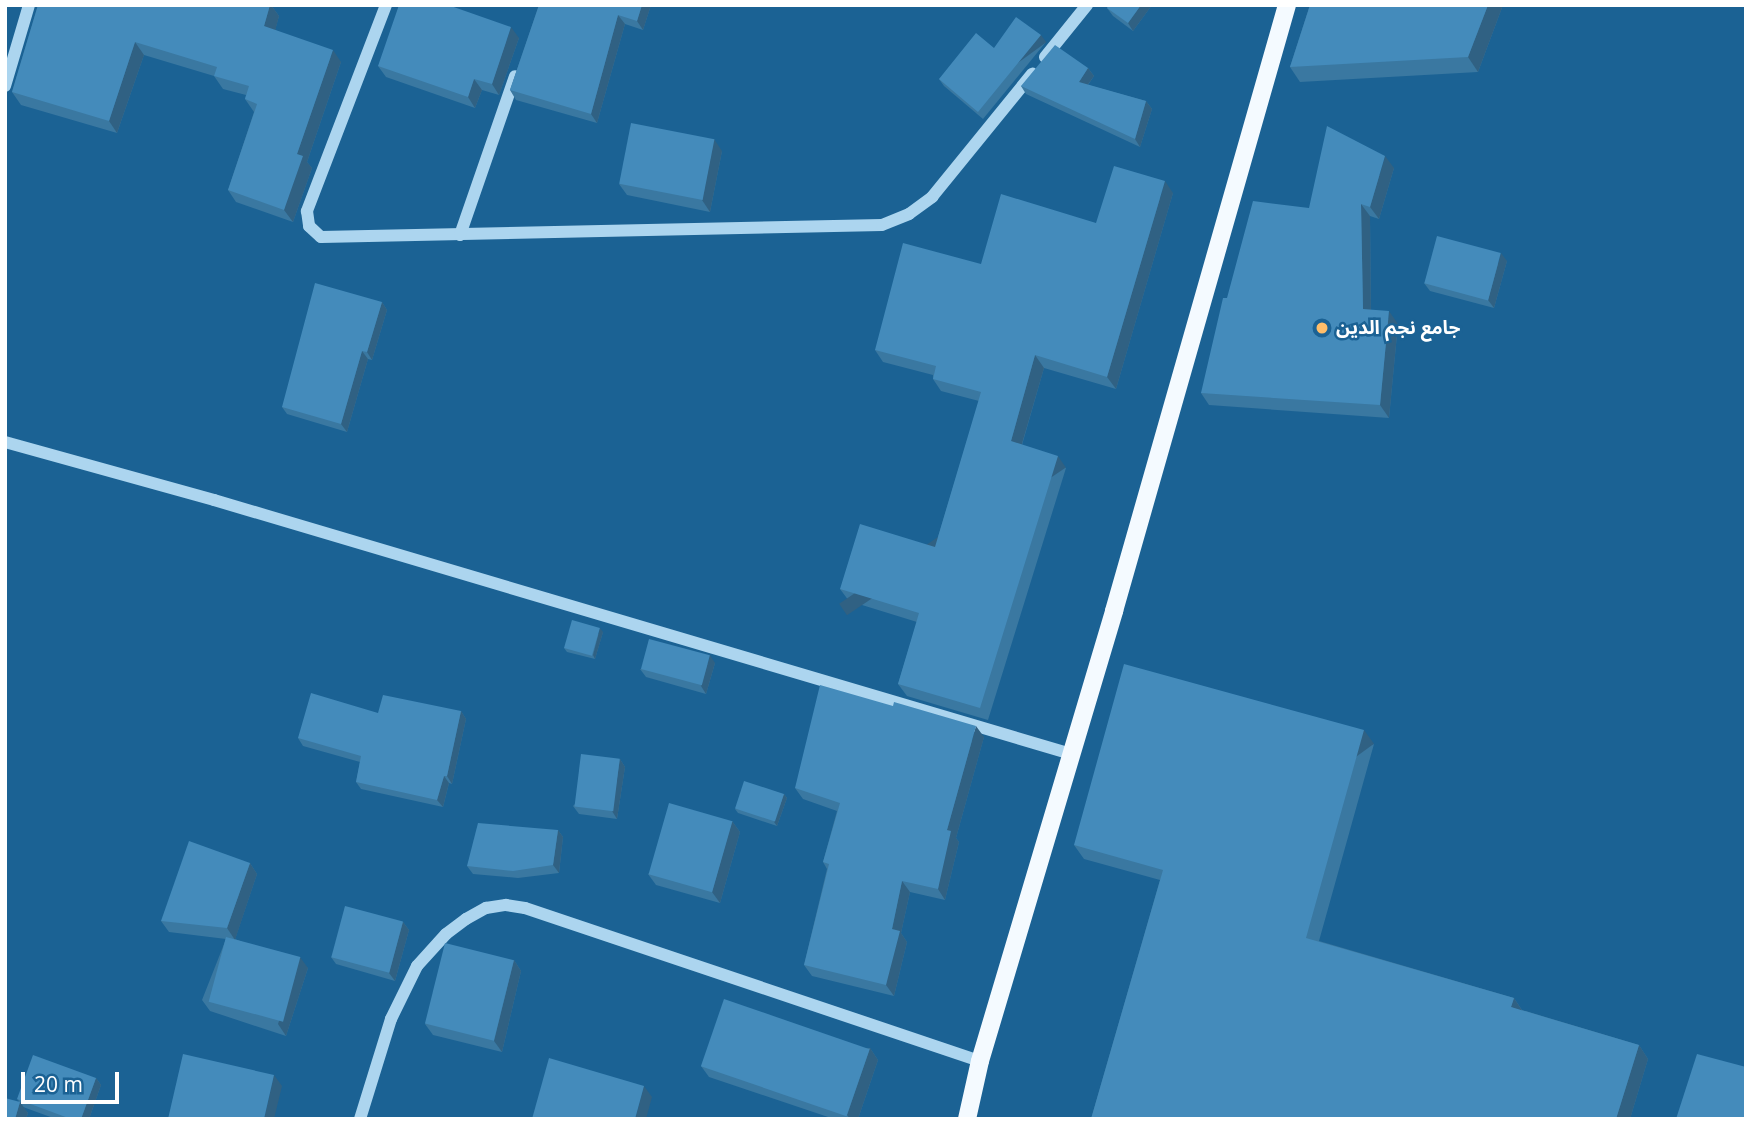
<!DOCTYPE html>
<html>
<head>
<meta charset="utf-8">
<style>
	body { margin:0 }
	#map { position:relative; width:1751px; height:1124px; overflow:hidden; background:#1b6294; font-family:"Open Sans","Noto Sans Arabic",sans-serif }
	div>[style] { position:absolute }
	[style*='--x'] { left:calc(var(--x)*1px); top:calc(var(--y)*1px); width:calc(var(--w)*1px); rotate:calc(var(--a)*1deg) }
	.minor>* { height:12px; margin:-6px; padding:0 6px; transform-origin:6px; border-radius:6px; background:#acd5ef }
	.major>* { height:18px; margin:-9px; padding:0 9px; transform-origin:9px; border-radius:9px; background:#f4faff }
	.wall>* { inset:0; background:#3a78a1 }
	.shaded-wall>* { inset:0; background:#306183; transform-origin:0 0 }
	.building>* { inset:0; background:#448bbb; transform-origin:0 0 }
	.dots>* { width:19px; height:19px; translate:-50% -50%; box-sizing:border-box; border:4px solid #1b6294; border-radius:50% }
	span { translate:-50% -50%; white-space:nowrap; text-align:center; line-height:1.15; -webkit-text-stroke:5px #1b6294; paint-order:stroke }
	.poi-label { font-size:19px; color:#fff; font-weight:700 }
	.left { translate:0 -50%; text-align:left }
	.frame { position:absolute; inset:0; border:7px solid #fff; pointer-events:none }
	.scale { position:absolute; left:21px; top:1072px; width:98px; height:32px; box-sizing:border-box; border:4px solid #fff; border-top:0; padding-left:9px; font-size:21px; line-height:24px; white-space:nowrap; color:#fff; -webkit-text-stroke:5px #1b6294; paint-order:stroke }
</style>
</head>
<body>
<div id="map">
	<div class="minor">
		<i style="--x:386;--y:5;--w:221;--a:111"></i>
		<i style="--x:307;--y:211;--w:15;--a:82"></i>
		<i style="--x:309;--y:226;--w:16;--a:43"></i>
		<i style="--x:321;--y:237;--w:561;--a:-1.23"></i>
		<i style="--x:882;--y:225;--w:29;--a:-22"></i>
		<i style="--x:909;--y:214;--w:29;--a:-36"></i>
		<i style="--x:932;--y:197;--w:159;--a:-50.9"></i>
		<i style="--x:1045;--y:57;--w:67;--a:-51.1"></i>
		<i style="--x:5;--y:86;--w:84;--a:-73.5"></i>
		<i style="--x:460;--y:235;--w:168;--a:-70.9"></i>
		<i style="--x:5;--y:442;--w:217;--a:15.5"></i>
		<i style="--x:214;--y:500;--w:894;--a:16.51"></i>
		<i style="--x:360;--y:1119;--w:105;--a:-72.8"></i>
		<i style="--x:391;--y:1019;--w:59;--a:-63.9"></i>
		<i style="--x:417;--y:966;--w:43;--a:-47.8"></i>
		<i style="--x:446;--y:934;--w:25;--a:-37"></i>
		<i style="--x:466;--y:919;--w:23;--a:-29"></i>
		<i style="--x:486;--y:908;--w:20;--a:-9"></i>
		<i style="--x:506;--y:905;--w:19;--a:9"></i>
		<i style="--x:525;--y:908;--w:480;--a:18.6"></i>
	</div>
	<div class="major">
		<i style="--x:967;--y:1119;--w:59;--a:-77.4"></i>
		<i style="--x:980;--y:1061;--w:470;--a:-73.4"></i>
		<i style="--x:1114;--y:611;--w:630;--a:-74.07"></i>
	</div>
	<div class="wall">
		<i style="clip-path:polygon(38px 5px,271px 5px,279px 16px,275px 30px,341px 62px,307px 162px,312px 168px,293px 222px,236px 202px,228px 190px,254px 112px,245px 99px,246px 95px,223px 89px,214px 76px,144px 55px,117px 133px,21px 105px,12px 92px)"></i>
		<i style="clip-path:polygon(539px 5px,651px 5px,643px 30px,625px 24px,597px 123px,516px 100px,510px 90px)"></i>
		<i style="clip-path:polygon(1109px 5px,1152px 5px,1133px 31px,1113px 16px,1107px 8px)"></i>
		<i style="clip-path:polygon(1310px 5px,1503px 5px,1478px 72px,1300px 82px,1290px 67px)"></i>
		<i style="clip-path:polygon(519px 38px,499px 95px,482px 90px,475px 108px,386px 77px,378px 66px)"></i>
		<i style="clip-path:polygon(1046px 42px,983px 119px,944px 86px,939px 79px)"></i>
		<i style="clip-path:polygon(1088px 68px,1094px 76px,1088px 85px,1146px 101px,1152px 109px,1140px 147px,1026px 94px,1021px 86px)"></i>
		<i style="clip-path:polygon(722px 151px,710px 212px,627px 195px,619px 184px)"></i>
		<i style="clip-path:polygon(1394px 168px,1379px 219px,1370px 216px,1371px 310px,1398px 324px,1389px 418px,1209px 405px,1201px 393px,1309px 208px)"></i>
		<i style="clip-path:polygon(1173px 193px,1116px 389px,1044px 368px,1022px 445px,1066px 468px,988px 720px,907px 696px,898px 684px,917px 622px,849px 601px,840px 589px,935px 547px,979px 401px,941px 391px,933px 379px,933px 375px,883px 362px,875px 350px,981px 264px,1096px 223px)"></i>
		<i style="clip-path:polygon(1507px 261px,1494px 308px,1430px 291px,1424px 283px)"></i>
		<i style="clip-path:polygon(382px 302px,387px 310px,372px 360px,368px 359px,347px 432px,287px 414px,282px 407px)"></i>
		<i style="clip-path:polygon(603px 632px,595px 659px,567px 652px,564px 648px)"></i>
		<i style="clip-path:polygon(715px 663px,706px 694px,646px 677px,640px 669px)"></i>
		<i style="clip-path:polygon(461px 711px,466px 719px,452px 784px,449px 783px,443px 807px,361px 789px,356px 782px,360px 762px,303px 746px,298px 738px,378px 713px)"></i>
		<i style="clip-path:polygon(984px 737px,956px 838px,959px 842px,945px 900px,910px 892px,901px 933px,907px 942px,894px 996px,812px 976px,804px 965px,827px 869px,823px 862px,837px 811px,803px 799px,795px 788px)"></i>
		<i style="clip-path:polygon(1374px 744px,1319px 941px,1514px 998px,1522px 1010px,1639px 1045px,1648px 1059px,1630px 1119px,1091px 1119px,1160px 880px,1084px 859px,1074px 845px)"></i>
		<i style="clip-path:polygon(620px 759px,625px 767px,617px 819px,579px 814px,573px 806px)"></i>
		<i style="clip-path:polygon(784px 794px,787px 798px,777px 826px,738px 813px,735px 809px)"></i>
		<i style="clip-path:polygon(732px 821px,740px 832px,720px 903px,656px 885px,648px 874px)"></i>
		<i style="clip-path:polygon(558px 830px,563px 837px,559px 873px,518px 878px,473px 874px,467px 866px)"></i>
		<i style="clip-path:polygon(250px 863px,257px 874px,235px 939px,308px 968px,286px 1036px,210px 1011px,202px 1000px,226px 939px,169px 932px,161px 921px)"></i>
		<i style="clip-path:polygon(403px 922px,409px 930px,395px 981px,336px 964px,331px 957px)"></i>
		<i style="clip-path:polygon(514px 960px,521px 971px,502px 1052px,433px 1035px,425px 1024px)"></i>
		<i style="clip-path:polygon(870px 1048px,878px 1060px,858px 1119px,834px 1119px,709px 1077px,701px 1066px)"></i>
		<i style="clip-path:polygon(96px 1078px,101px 1085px,89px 1119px,56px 1119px,23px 1107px,28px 1113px,26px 1119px,5px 1119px,19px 1101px,17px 1099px)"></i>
	</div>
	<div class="shaded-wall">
		<i style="clip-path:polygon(270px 5px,271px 5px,279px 16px,273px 39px,264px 26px)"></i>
		<i style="clip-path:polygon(642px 5px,651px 5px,643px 30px,637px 21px)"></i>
		<i style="clip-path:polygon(1141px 5px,1152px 5px,1133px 31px,1128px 23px)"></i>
		<i style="clip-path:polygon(1488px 5px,1503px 5px,1478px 72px,1468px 57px)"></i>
		<i style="clip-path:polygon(618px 15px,625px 24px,597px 123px,591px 114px)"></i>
		<i style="clip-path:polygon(511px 27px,519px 38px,499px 95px,492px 84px)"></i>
		<i style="left:1041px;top:35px;width:9px;height:99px;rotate:54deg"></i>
		<i style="clip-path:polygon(135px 42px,144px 55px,117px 133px,109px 121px)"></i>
		<i style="clip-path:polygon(333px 50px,341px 62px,307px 162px,312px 168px,293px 222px,284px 210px,297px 154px)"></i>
		<i style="clip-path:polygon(1088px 68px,1094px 76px,1084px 90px,1079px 82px)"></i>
		<i style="clip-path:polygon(474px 79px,482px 90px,475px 108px,468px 97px)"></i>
		<i style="clip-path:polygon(1146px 101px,1152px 109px,1140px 147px,1135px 139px)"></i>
		<i style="clip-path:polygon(714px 139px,722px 151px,710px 212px,702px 200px)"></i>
		<i style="clip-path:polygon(1385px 156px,1394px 168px,1379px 219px,1370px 207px)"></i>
		<i style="clip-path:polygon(1165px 181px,1173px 193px,1116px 389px,1107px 377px)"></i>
		<i style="clip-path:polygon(1361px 204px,1370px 216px,1371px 322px,1363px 309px)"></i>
		<i style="clip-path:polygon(1501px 253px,1507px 261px,1494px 308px,1488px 300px)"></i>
		<i style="clip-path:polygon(382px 302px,387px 310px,372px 360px,367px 352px)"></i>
		<i style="clip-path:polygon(1389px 311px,1398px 324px,1389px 418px,1380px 405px)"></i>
		<i style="clip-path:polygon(362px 351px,368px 359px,347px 432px,341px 424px)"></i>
		<i style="clip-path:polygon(1035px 355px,1044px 368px,1019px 454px,1011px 441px)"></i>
		<i style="left:1058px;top:456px;width:14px;height:264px;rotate:56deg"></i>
		<i style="clip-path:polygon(600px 628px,603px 632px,595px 659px,593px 655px)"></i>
		<i style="clip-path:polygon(710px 655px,715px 663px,706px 694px,701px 686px)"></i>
		<i style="clip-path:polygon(461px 711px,466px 719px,452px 784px,447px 776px)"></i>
		<i style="clip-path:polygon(976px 726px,984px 737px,956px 838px,959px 842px,945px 900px,938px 889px,947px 830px)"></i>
		<i style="left:1364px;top:730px;width:17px;height:216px;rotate:54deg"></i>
		<i style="clip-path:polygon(620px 759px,625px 767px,617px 819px,612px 811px)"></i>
		<i style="clip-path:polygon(444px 776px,449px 783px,443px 807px,437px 800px)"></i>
		<i style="clip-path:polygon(784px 794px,787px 798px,777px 826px,774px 822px)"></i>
		<i style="clip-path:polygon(732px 821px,740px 832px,720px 903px,712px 892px)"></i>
		<i style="clip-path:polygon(558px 830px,563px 837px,559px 873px,553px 865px)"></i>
		<i style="clip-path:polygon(250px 863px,257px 874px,235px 940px,227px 928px)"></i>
		<i style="clip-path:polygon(902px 881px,910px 892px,901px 933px,907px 942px,894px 996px,886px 985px,892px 929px)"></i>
		<i style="clip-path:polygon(403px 922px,409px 930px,395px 981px,389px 973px)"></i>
		<i style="clip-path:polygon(300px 957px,308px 968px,286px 1036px,278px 1024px)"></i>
		<i style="clip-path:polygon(514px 960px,521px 971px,502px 1052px,494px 1041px)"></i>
		<i style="clip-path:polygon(1514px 998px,1523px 1012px,1511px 1007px)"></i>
		<i style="clip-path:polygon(1639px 1045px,1648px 1059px,1630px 1119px,1616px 1119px)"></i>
		<i style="clip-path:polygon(870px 1048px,878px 1060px,858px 1119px,850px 1119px,847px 1115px)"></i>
		<i style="clip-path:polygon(274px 1075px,282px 1086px,274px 1119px,264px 1119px)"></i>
		<i style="clip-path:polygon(96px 1078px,101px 1085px,89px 1119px,81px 1119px)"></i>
		<i style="clip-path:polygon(644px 1086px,652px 1097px,646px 1119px,635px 1119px)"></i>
		<i style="clip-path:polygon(20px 1102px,28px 1113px,26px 1119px,15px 1119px)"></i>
	</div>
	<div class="building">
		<i style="clip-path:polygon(38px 5px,270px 5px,264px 26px,333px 50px,297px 154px,303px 156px,284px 210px,228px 190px,257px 104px,245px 99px,249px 86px,214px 76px,217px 67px,135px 42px,109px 121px,12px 92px)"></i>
		<i style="clip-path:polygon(399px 5px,448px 5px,511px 27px,492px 84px,474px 79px,468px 97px,378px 66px)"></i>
		<i style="clip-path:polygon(539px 5px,642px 5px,637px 21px,618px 15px,591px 114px,510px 90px)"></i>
		<i style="clip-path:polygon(1109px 5px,1141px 5px,1128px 23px,1107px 8px)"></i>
		<i style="clip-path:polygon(1310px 5px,1488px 5px,1468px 57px,1290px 67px)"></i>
		<i style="clip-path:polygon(1016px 17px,1041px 35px,978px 112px,939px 79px,976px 33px,994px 48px)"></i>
		<i style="clip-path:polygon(1055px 45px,1088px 68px,1079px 82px,1146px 101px,1135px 139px,1021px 86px)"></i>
		<i style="left:631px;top:123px;width:85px;height:62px;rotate:11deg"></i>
		<i style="clip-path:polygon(1327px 126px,1385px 156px,1370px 207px,1361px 204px,1363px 309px,1389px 311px,1380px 405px,1201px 393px,1223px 298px,1227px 298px,1253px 201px,1309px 208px)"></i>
		<i style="clip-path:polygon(1114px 166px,1165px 181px,1107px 377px,1035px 355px,1011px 441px,1058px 456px,980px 708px,898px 684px,919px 613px,840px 589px,860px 524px,935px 547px,981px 392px,933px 379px,936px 366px,875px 350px,903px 243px,981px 264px,1001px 194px,1096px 223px)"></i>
		<i style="left:1437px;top:236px;width:66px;height:49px;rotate:15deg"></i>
		<i style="clip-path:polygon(315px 283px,382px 302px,367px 352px,362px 351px,341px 424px,282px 407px)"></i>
		<i style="left:572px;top:620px;width:29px;height:29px;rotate:16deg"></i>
		<i style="left:649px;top:639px;width:63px;height:31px;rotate:15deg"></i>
		<i style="clip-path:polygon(1124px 664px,1364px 730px,1306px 938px,1514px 998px,1511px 1007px,1639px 1045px,1616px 1119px,1091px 1119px,1163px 870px,1074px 845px)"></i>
		<i style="clip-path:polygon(820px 685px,893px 706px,894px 702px,976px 726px,947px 830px,951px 831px,938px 889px,902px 881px,892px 929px,900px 931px,886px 985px,804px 965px,829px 864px,823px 862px,840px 803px,795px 788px)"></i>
		<i style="clip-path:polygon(311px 693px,378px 713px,383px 695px,461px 711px,447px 776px,444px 776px,437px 800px,356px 782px,361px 756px,298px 738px)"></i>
		<i style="left:581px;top:754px;width:39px;height:53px;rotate:7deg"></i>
		<i style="left:744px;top:781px;width:42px;height:29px;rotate:18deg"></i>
		<i style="left:669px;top:803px;width:66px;height:74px;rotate:16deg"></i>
		<i style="clip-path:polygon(478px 823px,558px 830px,553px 865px,513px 871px,467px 866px)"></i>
		<i style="clip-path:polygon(189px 841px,250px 863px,227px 928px,161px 921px)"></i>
		<i style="left:345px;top:906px;width:60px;height:53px;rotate:15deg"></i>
		<i style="left:226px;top:937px;width:77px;height:67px;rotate:15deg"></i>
		<i style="left:445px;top:943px;width:71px;height:83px;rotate:14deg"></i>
		<i style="left:724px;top:999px;width:154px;height:71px;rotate:19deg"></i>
		<i style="clip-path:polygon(183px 1054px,274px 1075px,264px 1119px,168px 1119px)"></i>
		<i style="clip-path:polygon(1697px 1054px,1746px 1067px,1746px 1119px,1676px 1119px)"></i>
		<i style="clip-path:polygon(33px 1055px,96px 1078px,81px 1119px,71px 1119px,17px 1099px)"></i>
		<i style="clip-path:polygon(549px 1058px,644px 1086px,635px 1119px,532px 1119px)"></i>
		<i style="clip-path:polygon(5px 1098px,20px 1102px,15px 1119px,5px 1119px)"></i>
	</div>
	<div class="dots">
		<i style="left:1322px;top:328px;background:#ffbe6a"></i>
	</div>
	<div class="poi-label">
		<span class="left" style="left:1336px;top:328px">جامع نجم الدين</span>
	</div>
	<div class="frame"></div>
	<div class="scale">20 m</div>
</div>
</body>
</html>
